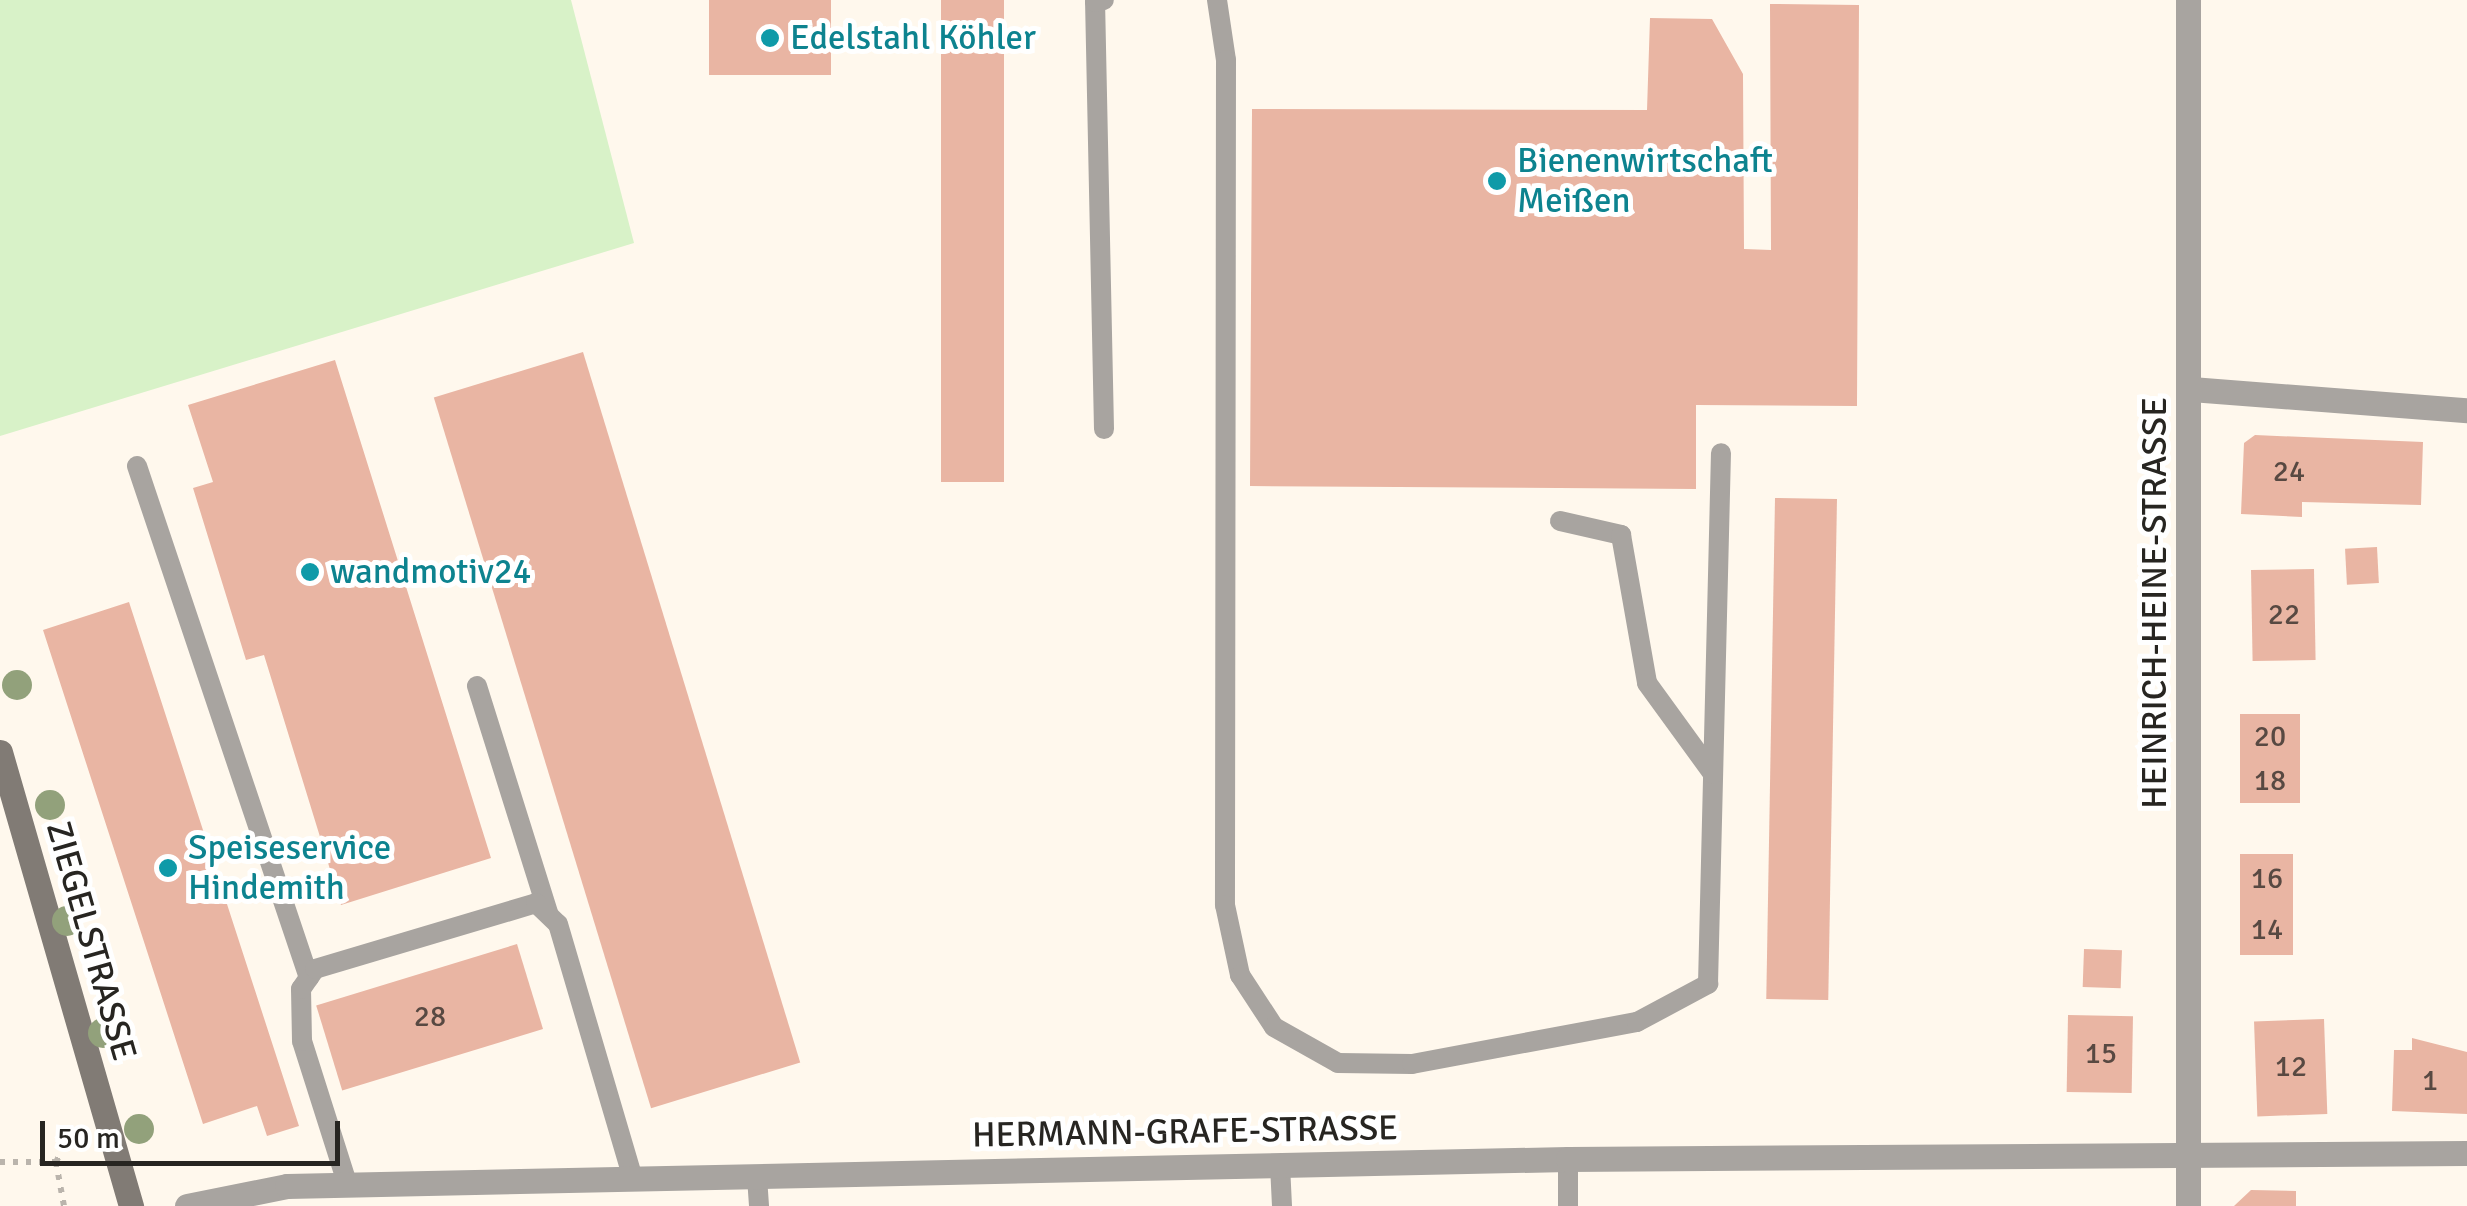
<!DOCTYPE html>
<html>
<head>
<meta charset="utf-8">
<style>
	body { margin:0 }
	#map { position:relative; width:2467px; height:1206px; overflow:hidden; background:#fff8ed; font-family:Signika,sans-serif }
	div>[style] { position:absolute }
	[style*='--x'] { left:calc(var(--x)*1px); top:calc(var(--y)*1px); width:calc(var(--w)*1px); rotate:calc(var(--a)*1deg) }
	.green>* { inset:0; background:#d8f2c8 }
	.building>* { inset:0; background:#e9b5a3; transform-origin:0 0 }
	.path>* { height:6px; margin-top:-3px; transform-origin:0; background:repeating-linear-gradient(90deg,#bab4ac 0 5px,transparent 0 13px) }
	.lane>* { height:20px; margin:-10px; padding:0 10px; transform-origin:10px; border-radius:10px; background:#a8a4a0 }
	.street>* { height:25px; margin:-12.5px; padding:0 12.5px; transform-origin:12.5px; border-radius:12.5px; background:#a8a4a0 }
	.secondary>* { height:25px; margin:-12.5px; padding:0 12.5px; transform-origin:12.5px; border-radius:12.5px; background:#817b75 }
	.trees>* { width:30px; height:30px; margin:-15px; border-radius:50%; background:#92a17b }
	.dots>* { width:28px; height:28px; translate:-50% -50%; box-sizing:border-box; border:5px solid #fff; border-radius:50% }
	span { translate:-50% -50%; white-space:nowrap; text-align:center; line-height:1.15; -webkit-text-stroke:10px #fff; paint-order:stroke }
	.number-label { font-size:30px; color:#584942 }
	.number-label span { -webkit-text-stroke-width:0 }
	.culture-label { font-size:35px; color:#0d838f }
	.left { translate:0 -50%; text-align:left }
	.street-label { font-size:35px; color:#272521 }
	.scale { position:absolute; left:40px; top:1121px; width:300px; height:45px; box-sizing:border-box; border:5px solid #272521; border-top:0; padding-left:12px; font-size:30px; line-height:35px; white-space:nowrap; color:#272521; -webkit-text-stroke:8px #fff; paint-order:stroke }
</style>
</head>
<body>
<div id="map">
	<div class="green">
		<i style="clip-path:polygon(0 0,571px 0,634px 243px,0 436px)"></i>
	</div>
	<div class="building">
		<i style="left:709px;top:0;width:122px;height:75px"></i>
		<i style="left:941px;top:0;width:63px;height:482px"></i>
		<i style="clip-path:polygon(1770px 4px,1859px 5px,1857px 406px,1696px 405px,1696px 489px,1250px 486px,1252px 109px,1647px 110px,1650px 18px,1712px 19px,1743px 74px,1744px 249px,1771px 250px)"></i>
		<i style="left:583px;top:352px;width:743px;height:156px;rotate:73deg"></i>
		<i style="clip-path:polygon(335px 360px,491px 858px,341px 905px,264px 655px,246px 660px,193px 488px,213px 482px,188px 405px)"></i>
		<i style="clip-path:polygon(2255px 435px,2423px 442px,2421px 505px,2302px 502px,2302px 517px,2241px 514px,2244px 443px)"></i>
		<i style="left:1775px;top:498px;width:62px;height:501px;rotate:1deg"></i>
		<i style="left:2377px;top:547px;width:36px;height:32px;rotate:87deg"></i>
		<i style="left:2314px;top:569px;width:91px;height:63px;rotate:89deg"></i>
		<i style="clip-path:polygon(129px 602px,299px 1126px,267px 1136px,257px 1106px,203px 1124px,43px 630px)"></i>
		<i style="left:2300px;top:714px;width:89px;height:60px;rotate:90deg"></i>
		<i style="left:2240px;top:854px;width:53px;height:101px"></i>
		<i style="left:517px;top:944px;width:89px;height:210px;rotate:73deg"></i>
		<i style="left:2084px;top:949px;width:38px;height:38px;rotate:2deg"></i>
		<i style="left:2068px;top:1015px;width:65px;height:77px;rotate:1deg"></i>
		<i style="left:2324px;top:1019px;width:95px;height:70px;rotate:88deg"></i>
		<i style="clip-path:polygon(2412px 1038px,2467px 1052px,2467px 1114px,2392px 1111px,2394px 1050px,2412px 1050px)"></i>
		<i style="clip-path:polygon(2251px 1190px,2296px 1191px,2296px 1206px,2234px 1206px)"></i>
	</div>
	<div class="path">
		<i style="--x:0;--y:1162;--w:56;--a:0"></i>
		<i style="--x:56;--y:1162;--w:37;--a:-63"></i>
		<i style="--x:56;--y:1162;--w:45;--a:79.7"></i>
	</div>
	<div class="lane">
		<i style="--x:1217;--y:0;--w:61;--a:81.5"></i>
		<i style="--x:1226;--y:60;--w:845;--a:90.07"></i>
		<i style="--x:1225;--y:905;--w:72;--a:77.9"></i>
		<i style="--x:1240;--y:975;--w:62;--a:56.8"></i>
		<i style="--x:1274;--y:1027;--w:73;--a:29.4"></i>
		<i style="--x:1338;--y:1063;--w:74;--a:0.8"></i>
		<i style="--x:1412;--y:1064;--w:229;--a:-10.6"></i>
		<i style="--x:1637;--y:1022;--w:81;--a:-28.2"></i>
		<i style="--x:1708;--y:984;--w:531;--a:-88.6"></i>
		<i style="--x:1104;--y:429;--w:427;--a:-91.2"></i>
		<i style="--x:1095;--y:2;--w:9;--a:-13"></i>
		<i style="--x:137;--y:466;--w:540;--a:71.43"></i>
		<i style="--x:1560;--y:521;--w:63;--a:12.9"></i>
		<i style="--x:1621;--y:535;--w:150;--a:80"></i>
		<i style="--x:1647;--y:683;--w:112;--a:54"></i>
		<i style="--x:477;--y:686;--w:238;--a:72.6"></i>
		<i style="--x:1568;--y:1159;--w:47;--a:90"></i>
		<i style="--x:1280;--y:1165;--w:41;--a:87.2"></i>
		<i style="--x:757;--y:1177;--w:29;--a:86"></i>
		<i style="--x:348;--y:1186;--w:152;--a:-107.6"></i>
		<i style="--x:302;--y:1041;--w:52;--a:-91.1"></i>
		<i style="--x:301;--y:989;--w:24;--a:-55"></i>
		<i style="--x:315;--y:969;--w:231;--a:-16.6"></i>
		<i style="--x:536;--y:903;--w:30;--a:44"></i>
		<i style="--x:558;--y:924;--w:266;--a:73.6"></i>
	</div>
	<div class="street">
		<i style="--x:2191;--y:389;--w:277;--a:4.4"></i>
		<i style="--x:187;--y:1206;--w:102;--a:-11.3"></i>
		<i style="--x:287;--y:1186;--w:1281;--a:-1.21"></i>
		<i style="--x:1568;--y:1159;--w:899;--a:-0.38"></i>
		<i style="--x:2188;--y:1206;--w:1206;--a:-90"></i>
	</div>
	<div class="secondary">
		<i style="--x:0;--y:752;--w:473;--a:73.9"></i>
	</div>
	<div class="trees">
		<i style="left:17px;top:685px"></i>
		<i style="left:50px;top:805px"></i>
		<i style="left:67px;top:921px"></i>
		<i style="left:103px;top:1033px"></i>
		<i style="left:139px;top:1129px"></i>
	</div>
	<div class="dots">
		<i style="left:770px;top:38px;background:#0f9aa8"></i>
		<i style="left:1497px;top:181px;background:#0f9aa8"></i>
		<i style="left:310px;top:572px;background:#0f9aa8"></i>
		<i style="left:168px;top:868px;background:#0f9aa8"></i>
	</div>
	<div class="number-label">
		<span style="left:2289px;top:472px">24</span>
		<span style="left:2284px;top:615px">22</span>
		<span style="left:2270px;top:737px">20</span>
		<span style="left:2270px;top:781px">18</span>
		<span style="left:2267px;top:879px">16</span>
		<span style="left:2267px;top:930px">14</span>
		<span style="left:430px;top:1017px">28</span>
		<span style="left:2101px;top:1054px">15</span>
		<span style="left:2291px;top:1067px">12</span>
		<span style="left:2430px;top:1081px">1</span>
	</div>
	<div class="culture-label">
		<span class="left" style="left:790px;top:38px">Edelstahl Köhler</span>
		<span class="left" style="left:1517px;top:181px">Bienenwirtschaft<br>Meißen</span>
		<span class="left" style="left:330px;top:572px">wandmotiv24</span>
		<span class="left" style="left:188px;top:868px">Speiseservice<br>Hindemith</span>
	</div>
	<div class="street-label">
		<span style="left:2155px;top:603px;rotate:-90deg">HEINRICH-HEINE-STRASSE</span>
		<span style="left:91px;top:941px;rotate:74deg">ZIEGELSTRASSE</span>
		<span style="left:1185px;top:1132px;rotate:-1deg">HERMANN-GRAFE-STRASSE</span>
	</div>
	<div class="scale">50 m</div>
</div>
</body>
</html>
